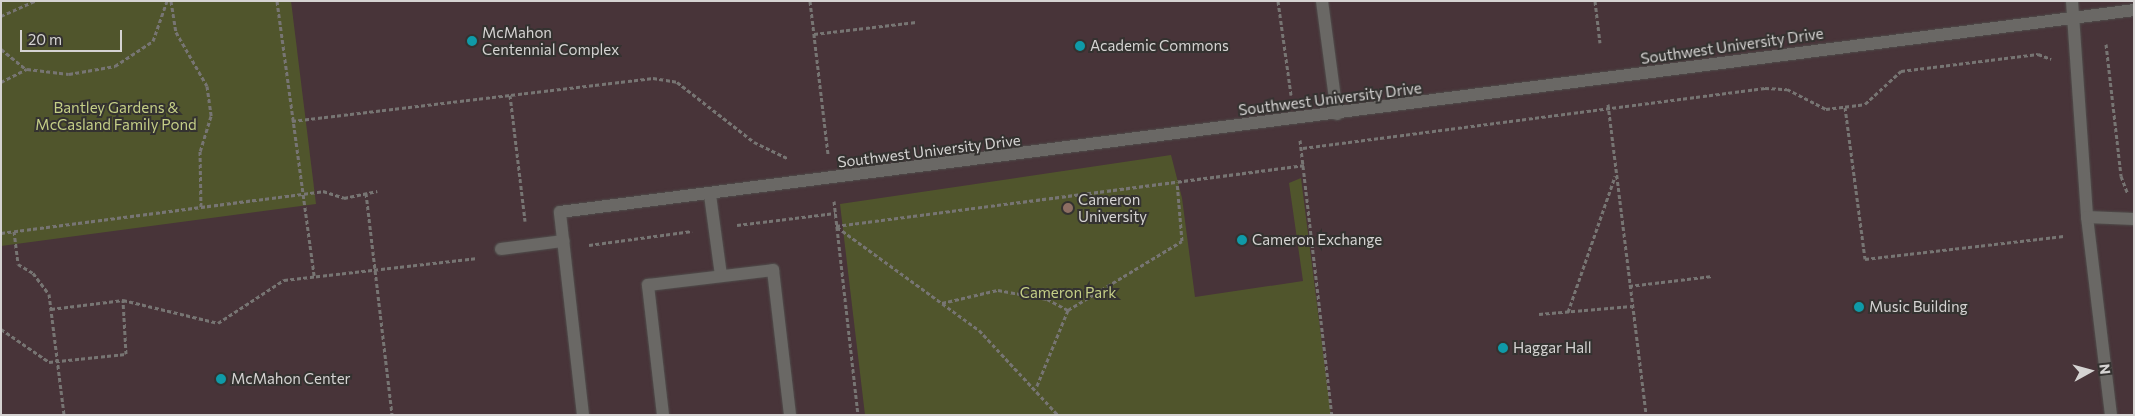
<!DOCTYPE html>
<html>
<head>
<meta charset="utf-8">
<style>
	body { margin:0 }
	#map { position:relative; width:2135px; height:416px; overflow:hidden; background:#343230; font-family:Commissioner,sans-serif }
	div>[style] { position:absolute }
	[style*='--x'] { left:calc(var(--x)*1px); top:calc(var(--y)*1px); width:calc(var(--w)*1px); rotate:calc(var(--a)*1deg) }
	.education>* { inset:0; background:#483439; transform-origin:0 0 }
	.green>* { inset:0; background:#50552c }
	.path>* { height:3px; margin-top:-1.5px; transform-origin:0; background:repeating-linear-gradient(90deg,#777573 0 4px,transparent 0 6.5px) }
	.roads { filter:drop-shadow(0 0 1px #504e4c) drop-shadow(0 0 1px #504e4c) }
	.minor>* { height:12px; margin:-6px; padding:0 6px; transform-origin:6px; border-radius:6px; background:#6a6865 }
	.dots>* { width:14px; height:14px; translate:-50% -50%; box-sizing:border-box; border:2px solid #343230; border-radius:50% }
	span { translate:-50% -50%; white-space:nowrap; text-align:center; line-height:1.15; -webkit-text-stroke:4px #343230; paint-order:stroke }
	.poi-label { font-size:15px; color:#d5d3d2 }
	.left { translate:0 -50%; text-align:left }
	.street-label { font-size:15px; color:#d5d3d2 }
	.park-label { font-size:15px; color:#c4ce86 }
	.frame { position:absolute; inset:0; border:2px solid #d5d3d2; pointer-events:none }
	.north { position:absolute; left:2065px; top:346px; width:50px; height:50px; -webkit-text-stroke:4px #343230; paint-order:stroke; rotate:83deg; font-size:14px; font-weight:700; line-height:20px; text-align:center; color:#d5d3d2 }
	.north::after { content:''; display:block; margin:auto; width:18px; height:22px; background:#d5d3d2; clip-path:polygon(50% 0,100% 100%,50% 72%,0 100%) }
	.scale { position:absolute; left:20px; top:30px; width:102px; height:22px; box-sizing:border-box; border:2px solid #d5d3d2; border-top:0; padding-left:6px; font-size:15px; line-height:18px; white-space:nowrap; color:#d5d3d2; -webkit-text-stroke:4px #343230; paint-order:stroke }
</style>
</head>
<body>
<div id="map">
	<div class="education">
		<i style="left:1px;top:1px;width:2133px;height:414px"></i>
	</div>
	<div class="green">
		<i style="clip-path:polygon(1px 1px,291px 1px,316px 204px,1px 246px)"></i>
		<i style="clip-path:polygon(1171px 155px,1182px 198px,1195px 297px,1303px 281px,1289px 183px,1301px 178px,1331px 415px,865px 415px,840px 204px)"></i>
	</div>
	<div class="path">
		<i style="--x:171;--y:1;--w:31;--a:81"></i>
		<i style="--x:176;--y:32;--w:62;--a:60.1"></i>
		<i style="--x:207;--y:86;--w:30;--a:82"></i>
		<i style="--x:211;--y:116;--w:37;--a:107"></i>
		<i style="--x:200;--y:151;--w:56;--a:89"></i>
		<i style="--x:277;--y:1;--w:277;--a:82.3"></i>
		<i style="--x:810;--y:1;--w:155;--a:83.3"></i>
		<i style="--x:1278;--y:1;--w:95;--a:82.1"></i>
		<i style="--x:1595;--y:1;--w:42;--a:83.2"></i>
		<i style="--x:1;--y:16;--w:37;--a:-24"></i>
		<i style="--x:814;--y:34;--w:103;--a:-6.7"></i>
		<i style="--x:2106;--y:44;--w:133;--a:83.5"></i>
		<i style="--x:2121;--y:176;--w:19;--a:69"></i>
		<i style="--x:1;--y:49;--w:32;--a:39"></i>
		<i style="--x:1;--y:82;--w:29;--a:-27"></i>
		<i style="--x:27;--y:69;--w:42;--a:6.8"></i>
		<i style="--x:69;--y:74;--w:47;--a:-9.9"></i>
		<i style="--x:115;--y:66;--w:45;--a:-33.3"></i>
		<i style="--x:153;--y:41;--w:42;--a:-70.7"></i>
		<i style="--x:510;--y:95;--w:127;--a:83.2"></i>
		<i style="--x:1608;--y:104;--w:313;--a:83"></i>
		<i style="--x:1845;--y:107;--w:153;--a:82.5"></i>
		<i style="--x:1865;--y:259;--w:200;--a:-6.6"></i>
		<i style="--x:292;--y:121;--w:364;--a:-6.8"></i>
		<i style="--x:653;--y:78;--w:24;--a:9"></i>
		<i style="--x:677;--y:82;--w:98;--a:37.9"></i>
		<i style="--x:754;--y:142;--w:37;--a:26"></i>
		<i style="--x:1300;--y:140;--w:277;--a:83.4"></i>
		<i style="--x:1303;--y:148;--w:466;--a:-7.4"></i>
		<i style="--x:1765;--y:88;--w:22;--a:3"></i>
		<i style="--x:1787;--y:89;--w:44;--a:27.1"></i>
		<i style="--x:1826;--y:109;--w:39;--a:-7"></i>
		<i style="--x:1865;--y:104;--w:49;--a:-42.5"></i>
		<i style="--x:1901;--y:71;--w:138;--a:-7.1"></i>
		<i style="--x:2038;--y:54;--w:14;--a:21"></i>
		<i style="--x:366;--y:193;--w:224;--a:83.3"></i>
		<i style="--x:834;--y:201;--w:215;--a:83.6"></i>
		<i style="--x:737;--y:225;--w:99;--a:-7"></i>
		<i style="--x:836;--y:226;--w:473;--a:-7.4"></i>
		<i style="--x:837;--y:227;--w:175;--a:36"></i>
		<i style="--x:979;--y:330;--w:116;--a:47.1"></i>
		<i style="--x:14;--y:231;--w:33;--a:83"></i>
		<i style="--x:18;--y:264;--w:17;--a:31"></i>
		<i style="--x:33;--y:273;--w:26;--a:53"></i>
		<i style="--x:49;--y:294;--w:122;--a:82.9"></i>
		<i style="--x:1;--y:233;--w:325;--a:-7.4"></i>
		<i style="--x:323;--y:191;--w:22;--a:18"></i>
		<i style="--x:344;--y:198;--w:34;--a:-12"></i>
		<i style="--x:589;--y:245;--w:104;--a:-7.7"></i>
		<i style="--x:1629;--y:286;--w:84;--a:-6.9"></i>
		<i style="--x:942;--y:303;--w:57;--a:-13.1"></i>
		<i style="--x:998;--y:290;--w:50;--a:10.4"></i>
		<i style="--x:1047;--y:299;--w:24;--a:28"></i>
		<i style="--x:1068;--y:310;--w:84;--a:112.3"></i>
		<i style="--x:51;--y:309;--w:73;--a:-7.1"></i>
		<i style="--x:123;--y:300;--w:98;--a:13.6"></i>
		<i style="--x:218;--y:323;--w:79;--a:-33.1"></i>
		<i style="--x:284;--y:280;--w:195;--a:-6.5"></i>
		<i style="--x:1068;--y:310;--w:133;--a:-31.2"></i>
		<i style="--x:1182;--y:241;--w:59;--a:-94.8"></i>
		<i style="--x:1568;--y:312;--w:144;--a:-70.9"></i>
		<i style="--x:1539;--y:314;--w:93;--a:-4.9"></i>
		<i style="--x:1;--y:329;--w:58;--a:34.5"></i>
		<i style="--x:49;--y:362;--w:77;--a:-5.9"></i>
		<i style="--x:126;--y:354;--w:54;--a:-93.2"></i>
	</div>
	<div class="roads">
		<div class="minor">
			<i style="--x:1322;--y:1;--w:114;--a:82.4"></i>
			<i style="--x:2072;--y:1;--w:217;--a:86"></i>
			<i style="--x:2087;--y:217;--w:199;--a:83.1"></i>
			<i style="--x:710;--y:195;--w:81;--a:82.2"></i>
			<i style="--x:2087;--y:217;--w:47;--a:2.4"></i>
			<i style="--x:501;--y:249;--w:63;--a:-7.4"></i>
			<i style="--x:583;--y:415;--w:204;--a:-96.5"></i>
			<i style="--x:560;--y:212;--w:1587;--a:-7.31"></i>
			<i style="--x:663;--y:415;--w:131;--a:-96.6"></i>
			<i style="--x:648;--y:285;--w:126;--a:-6.8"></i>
			<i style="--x:773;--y:270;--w:146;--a:83.3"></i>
		</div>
	</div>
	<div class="dots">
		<i style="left:472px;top:41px;background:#0f9aa8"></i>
		<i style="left:1080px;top:46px;background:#0f9aa8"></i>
		<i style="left:1068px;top:208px;background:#8d6e63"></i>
		<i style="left:1242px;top:240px;background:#0f9aa8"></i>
		<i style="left:1859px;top:307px;background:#0f9aa8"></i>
		<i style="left:1503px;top:348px;background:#0f9aa8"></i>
		<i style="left:221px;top:379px;background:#0f9aa8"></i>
	</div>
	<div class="poi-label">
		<span class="left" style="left:482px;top:41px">McMahon<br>Centennial Complex</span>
		<span class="left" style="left:1090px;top:46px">Academic Commons</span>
		<span class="left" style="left:1078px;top:208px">Cameron<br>University</span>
		<span class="left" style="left:1252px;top:240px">Cameron Exchange</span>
		<span class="left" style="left:1869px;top:307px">Music Building</span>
		<span class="left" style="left:1513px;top:348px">Haggar Hall</span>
		<span class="left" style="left:231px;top:379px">McMahon Center</span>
	</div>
	<div class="street-label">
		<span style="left:1732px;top:46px;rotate:-8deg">Southwest University Drive</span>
		<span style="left:1330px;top:99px;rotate:-7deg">Southwest University Drive</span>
		<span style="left:929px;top:151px;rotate:-7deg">Southwest University Drive</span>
	</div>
	<div class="park-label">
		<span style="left:116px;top:116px">Bantley Gardens &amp;<br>McCasland Family Pond</span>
		<span style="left:1068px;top:293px">Cameron Park</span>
	</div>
	<div class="frame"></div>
	<div class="north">N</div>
	<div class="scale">20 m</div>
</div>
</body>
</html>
